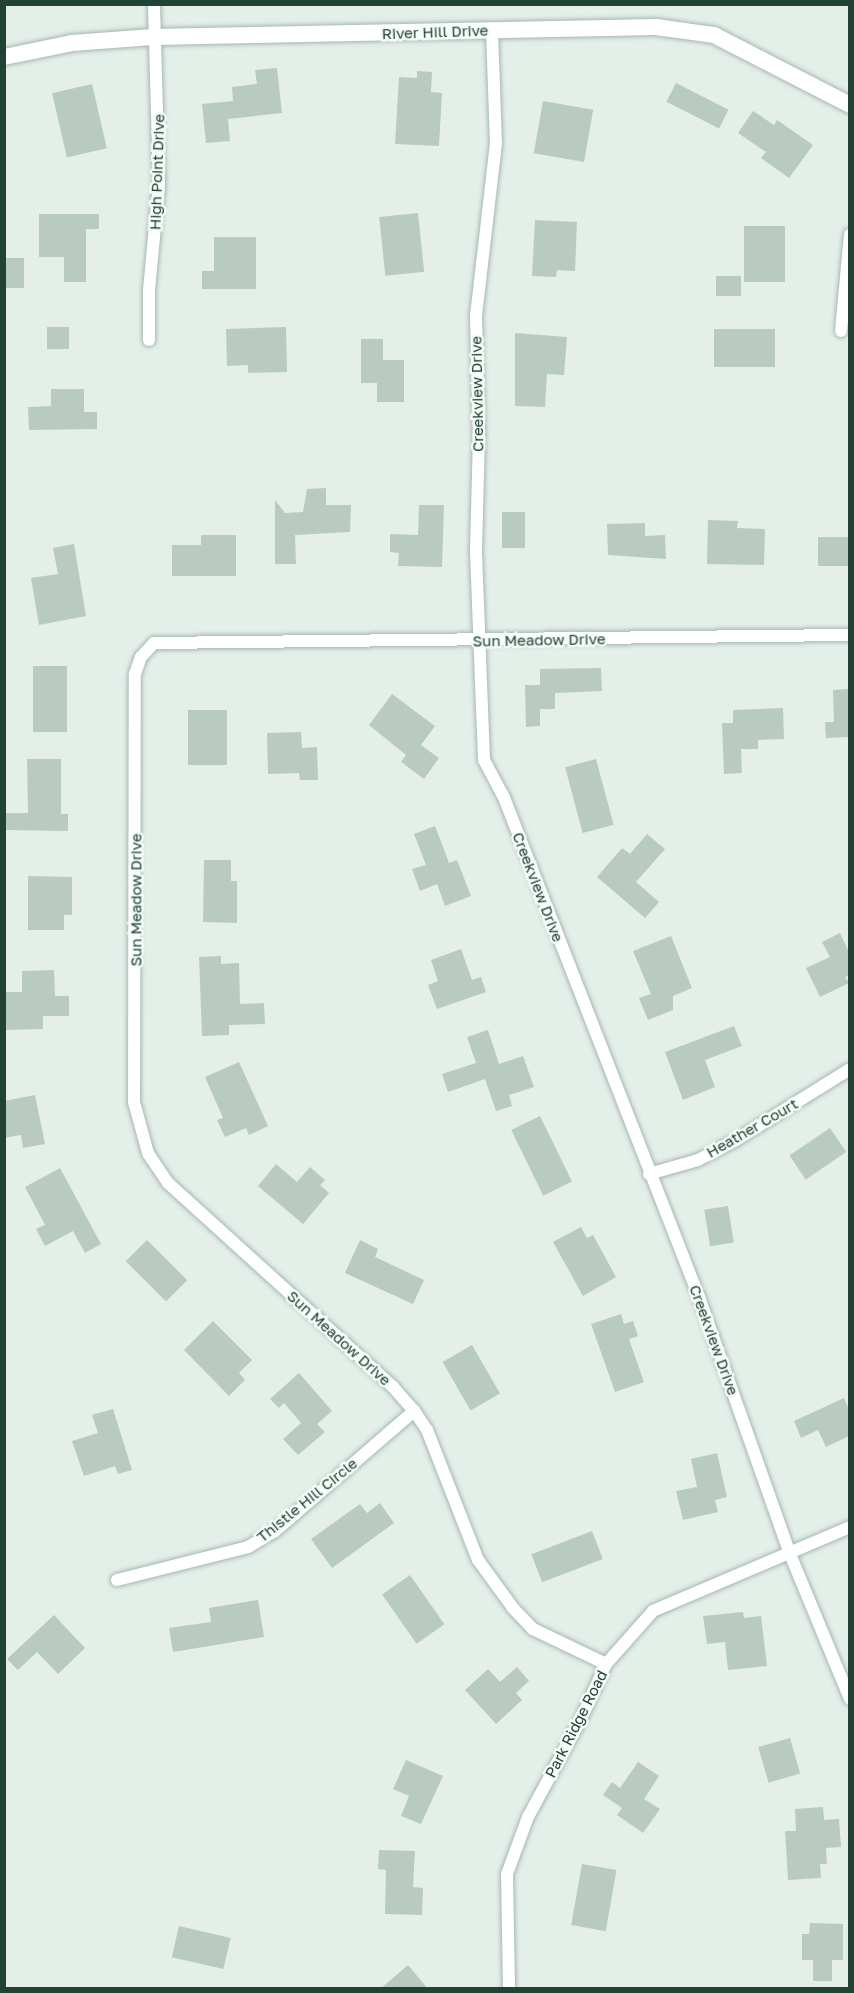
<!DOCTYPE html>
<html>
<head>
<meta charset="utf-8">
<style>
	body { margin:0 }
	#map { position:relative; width:854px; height:1993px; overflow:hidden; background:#e4efe9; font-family:"Golos Text",sans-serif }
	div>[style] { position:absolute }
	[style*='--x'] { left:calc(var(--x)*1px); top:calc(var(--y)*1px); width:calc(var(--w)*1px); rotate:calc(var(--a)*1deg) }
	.building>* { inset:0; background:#b9cac1; transform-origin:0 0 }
	.roads { filter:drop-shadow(0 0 2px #a6b8b0) drop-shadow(0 0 2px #a6b8b0) }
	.street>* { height:12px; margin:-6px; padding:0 6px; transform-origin:6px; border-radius:6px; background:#fff }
	.secondary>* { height:16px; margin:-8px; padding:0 8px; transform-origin:8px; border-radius:8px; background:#fff }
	span { translate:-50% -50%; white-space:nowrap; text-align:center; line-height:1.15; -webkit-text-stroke:5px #f5fbf7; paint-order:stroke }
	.street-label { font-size:15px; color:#224236 }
	.frame { position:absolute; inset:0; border:6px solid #224236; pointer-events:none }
</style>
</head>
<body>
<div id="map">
	<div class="building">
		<i style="clip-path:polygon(277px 68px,282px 113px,228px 119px,230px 141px,206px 143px,202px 104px,233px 101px,232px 87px,257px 84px,255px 70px)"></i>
		<i style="clip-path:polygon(417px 71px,432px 72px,431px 92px,442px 93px,439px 146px,395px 144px,399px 77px,417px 78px)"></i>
		<i style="left:676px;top:83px;width:59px;height:21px;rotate:27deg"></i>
		<i style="left:92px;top:84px;width:66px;height:41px;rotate:77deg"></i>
		<i style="left:543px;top:101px;width:51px;height:53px;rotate:10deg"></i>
		<i style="clip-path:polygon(753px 111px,774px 125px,777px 120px,813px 145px,789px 178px,761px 158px,766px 152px,738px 133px)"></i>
		<i style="left:418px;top:213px;width:59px;height:39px;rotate:84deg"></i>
		<i style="clip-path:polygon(39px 214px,99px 214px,99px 229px,86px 229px,86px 282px,64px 282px,64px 257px,39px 257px)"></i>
		<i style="clip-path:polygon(535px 220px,577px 222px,575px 271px,557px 270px,556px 277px,532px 276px)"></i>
		<i style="left:744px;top:226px;width:41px;height:56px"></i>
		<i style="clip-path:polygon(214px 237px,256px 237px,256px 289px,202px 289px,202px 271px,214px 271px)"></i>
		<i style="left:4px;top:258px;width:20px;height:30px"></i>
		<i style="left:741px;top:276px;width:20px;height:25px;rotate:90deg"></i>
		<i style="left:47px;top:327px;width:22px;height:22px"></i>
		<i style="clip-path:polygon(286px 327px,287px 372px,248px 373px,248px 365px,227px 366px,226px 329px)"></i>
		<i style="left:714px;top:329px;width:61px;height:38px"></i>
		<i style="clip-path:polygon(515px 333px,567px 337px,564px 375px,547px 374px,545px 407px,515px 406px)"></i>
		<i style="clip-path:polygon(361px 339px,383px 339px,383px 360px,404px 360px,404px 402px,377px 402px,377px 383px,361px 383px)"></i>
		<i style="clip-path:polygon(51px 389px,84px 389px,84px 412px,97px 412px,97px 429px,29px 430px,28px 407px,51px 406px)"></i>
		<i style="clip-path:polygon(326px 488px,326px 505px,351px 505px,350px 532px,295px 535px,296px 564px,275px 564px,275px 500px,285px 513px,303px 512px,307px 489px)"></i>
		<i style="clip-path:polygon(419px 505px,444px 505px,442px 567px,398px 566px,399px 553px,390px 552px,390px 534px,418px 535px)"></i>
		<i style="left:502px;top:512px;width:23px;height:36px"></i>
		<i style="clip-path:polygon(708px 520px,738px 521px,737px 528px,765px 529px,764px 565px,707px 564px)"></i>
		<i style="clip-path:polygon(645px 523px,645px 536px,665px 535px,666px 559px,608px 555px,607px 524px)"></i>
		<i style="clip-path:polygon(201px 535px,236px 535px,236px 576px,172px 576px,172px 545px,201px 545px)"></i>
		<i style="left:818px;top:537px;width:31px;height:29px"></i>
		<i style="clip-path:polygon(74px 544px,86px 616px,39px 625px,31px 578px,58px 574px,53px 548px)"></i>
		<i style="left:33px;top:666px;width:34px;height:66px"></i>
		<i style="clip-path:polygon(601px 668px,602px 691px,555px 693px,555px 709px,540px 709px,540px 726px,526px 727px,525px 685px,540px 685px,540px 669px)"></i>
		<i style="clip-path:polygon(849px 689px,849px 737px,826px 738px,825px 722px,834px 722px,833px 690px)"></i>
		<i style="clip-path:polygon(392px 694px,435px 726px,421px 745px,439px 758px,424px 779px,401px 762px,406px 755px,369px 725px)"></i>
		<i style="clip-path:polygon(783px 708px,784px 739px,758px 740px,758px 749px,741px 749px,742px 773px,724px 774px,722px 723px,733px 723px,733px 710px)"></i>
		<i style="left:188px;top:710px;width:39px;height:55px"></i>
		<i style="clip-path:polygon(301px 732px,302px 748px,317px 747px,318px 780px,300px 780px,299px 773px,268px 774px,267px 733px)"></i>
		<i style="clip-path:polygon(27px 759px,61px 759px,61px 814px,68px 814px,68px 831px,4px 830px,4px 813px,28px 813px)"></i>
		<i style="left:596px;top:759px;width:68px;height:32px;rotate:75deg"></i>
		<i style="clip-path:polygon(435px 826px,449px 863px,457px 860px,471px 896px,445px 906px,437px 884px,420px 891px,412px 869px,426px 865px,414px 834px)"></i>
		<i style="clip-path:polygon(647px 834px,665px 849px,636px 882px,659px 902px,645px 918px,597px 877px,622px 848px,630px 854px)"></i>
		<i style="clip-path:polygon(204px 860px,231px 860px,231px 881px,237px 881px,237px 923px,203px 922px)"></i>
		<i style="clip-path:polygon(28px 876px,72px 877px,72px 915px,64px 915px,64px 930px,28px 930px)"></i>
		<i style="clip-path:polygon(840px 933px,849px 952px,849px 975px,845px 977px,849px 983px,820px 997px,806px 968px,830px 957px,822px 942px)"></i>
		<i style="clip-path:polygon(671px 936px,692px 988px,673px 996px,673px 1010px,648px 1020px,639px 998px,651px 994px,633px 951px)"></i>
		<i style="clip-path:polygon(461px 949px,472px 980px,481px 977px,486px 992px,437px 1009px,428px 985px,438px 981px,431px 960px)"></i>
		<i style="clip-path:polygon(221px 956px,221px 964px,239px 963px,240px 1004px,264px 1003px,265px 1024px,229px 1025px,229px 1035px,202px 1036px,199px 957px)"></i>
		<i style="clip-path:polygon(54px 970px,55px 996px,69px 996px,69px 1016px,43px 1016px,43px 1029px,4px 1030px,4px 992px,22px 992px,22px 971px)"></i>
		<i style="clip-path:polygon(734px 1026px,742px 1046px,705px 1060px,715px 1087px,683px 1100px,665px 1052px)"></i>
		<i style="clip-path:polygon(488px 1030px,499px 1064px,523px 1056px,534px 1087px,509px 1095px,512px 1106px,496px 1111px,485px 1079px,448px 1092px,442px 1074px,476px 1063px,467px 1037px)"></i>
		<i style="clip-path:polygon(239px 1062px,268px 1126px,249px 1135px,246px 1128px,225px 1137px,217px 1120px,223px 1118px,205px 1077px)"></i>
		<i style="clip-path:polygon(35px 1095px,45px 1144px,23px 1148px,21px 1135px,4px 1138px,4px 1101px)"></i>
		<i style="left:540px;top:1116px;width:73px;height:32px;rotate:64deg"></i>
		<i style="left:830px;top:1128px;width:29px;height:49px;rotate:56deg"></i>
		<i style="clip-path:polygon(276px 1164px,297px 1182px,310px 1167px,325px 1180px,320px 1185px,329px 1193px,303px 1224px,258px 1186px)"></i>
		<i style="clip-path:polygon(60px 1168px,101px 1244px,85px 1253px,73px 1231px,45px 1246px,36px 1229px,45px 1225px,25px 1187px)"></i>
		<i style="left:728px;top:1206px;width:37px;height:24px;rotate:81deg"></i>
		<i style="clip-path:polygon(581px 1227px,587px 1238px,593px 1235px,616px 1277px,583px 1296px,553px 1242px)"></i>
		<i style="left:147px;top:1240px;width:57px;height:30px;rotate:45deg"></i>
		<i style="clip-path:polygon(360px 1240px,378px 1249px,375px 1257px,424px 1280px,413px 1304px,345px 1273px)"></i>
		<i style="clip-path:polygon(621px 1314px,624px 1324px,633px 1321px,638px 1336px,629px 1339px,644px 1382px,615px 1392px,591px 1324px)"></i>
		<i style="clip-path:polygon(213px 1321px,252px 1360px,239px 1373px,245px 1380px,229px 1396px,184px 1350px)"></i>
		<i style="left:472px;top:1345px;width:56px;height:34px;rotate:60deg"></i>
		<i style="clip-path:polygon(299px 1373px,332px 1411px,317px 1424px,325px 1432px,298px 1455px,283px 1439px,301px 1423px,284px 1403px,279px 1408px,270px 1399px)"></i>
		<i style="clip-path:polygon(844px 1398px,849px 1410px,849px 1436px,826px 1447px,818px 1430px,801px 1438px,794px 1421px)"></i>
		<i style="clip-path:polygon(113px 1409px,132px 1470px,118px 1474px,115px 1466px,84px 1476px,72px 1441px,98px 1433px,92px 1415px)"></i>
		<i style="clip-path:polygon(717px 1453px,727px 1497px,715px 1500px,718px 1512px,683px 1520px,676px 1491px,697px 1487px,691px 1459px)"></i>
		<i style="clip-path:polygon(380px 1503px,394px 1523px,332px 1568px,311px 1539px,360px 1504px,367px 1513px)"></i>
		<i style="left:592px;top:1531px;width:30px;height:65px;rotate:69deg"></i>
		<i style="left:410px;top:1575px;width:60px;height:34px;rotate:55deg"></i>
		<i style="clip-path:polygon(258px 1600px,264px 1637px,173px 1652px,169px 1628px,211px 1622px,209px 1608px)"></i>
		<i style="clip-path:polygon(743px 1612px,744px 1618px,761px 1616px,767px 1666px,728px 1670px,725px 1642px,707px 1644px,703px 1616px)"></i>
		<i style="clip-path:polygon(54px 1615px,85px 1648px,58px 1674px,37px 1652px,18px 1670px,7px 1659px)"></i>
		<i style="clip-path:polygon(517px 1667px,529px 1681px,516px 1693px,522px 1700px,496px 1724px,465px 1690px,488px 1669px,500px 1682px)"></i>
		<i style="left:790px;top:1738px;width:37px;height:33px;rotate:74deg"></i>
		<i style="clip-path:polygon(406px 1760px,443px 1776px,421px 1824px,401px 1816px,409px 1796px,393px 1789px)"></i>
		<i style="clip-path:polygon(638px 1762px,659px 1776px,644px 1799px,660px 1809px,643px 1833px,617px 1815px,622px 1808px,603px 1795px,612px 1782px,620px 1788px)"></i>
		<i style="clip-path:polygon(823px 1807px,824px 1820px,839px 1819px,841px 1847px,826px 1848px,827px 1864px,820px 1864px,821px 1878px,788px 1880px,785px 1831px,796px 1831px,795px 1809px)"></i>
		<i style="clip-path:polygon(379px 1850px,415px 1851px,413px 1887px,423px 1888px,422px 1915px,385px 1914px,386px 1870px,378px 1869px)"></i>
		<i style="left:582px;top:1864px;width:35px;height:62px;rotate:10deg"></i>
		<i style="clip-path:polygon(810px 1923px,843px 1924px,843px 1960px,832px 1960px,832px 1981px,813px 1981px,813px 1960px,802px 1960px,802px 1934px,809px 1934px)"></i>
		<i style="left:179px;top:1926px;width:53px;height:32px;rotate:13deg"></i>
		<i style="clip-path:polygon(408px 1965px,428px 1989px,380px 1989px)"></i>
	</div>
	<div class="roads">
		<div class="street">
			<i style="--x:492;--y:30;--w:113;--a:88"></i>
			<i style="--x:496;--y:143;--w:173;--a:96.6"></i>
			<i style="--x:476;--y:315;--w:121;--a:88.6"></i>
			<i style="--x:479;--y:436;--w:116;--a:91.5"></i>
			<i style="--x:476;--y:552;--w:208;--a:87.8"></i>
			<i style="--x:484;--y:760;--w:40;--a:62"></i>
			<i style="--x:503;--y:795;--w:539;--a:68.67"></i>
			<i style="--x:699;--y:1297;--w:273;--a:70.5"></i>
			<i style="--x:790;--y:1554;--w:157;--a:67.5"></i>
			<i style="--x:841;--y:331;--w:97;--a:-84.7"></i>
			<i style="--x:149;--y:340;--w:50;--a:-90"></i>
			<i style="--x:149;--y:290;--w:106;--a:-84.6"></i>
			<i style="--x:159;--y:184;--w:180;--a:-91.6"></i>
			<i style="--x:649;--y:1174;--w:51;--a:-15.9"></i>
			<i style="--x:698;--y:1160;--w:43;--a:-27.8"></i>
			<i style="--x:736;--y:1140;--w:134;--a:-31.9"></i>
			<i style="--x:117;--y:1580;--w:135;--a:-14.1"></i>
			<i style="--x:248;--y:1547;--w:31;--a:-31"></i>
			<i style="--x:275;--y:1531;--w:184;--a:-40.8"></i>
			<i style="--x:606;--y:1664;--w:81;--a:-154.4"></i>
			<i style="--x:533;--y:1629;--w:29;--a:-134"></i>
			<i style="--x:513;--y:1608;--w:59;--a:-126.1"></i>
			<i style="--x:478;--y:1560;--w:140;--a:-111.4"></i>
			<i style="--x:427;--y:1430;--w:23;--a:-124"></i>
			<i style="--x:414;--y:1411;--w:32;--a:-131"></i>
			<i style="--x:393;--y:1387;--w:304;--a:-137.8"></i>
			<i style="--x:168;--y:1183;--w:36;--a:-124"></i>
			<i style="--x:148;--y:1153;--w:53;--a:-105.4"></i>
			<i style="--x:134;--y:1102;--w:428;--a:-89.9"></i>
			<i style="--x:135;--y:674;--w:18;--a:-71"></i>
			<i style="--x:141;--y:657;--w:19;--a:-47"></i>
			<i style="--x:154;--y:643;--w:696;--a:-0.66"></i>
			<i style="--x:509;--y:1988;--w:114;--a:-91"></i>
			<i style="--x:507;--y:1874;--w:61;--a:-69.8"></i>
			<i style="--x:528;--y:1817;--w:111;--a:-61.6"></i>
			<i style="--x:581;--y:1719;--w:60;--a:-65.6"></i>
			<i style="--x:606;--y:1664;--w:71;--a:-48.4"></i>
			<i style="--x:653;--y:1611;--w:214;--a:-23.1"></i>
		</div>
		<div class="secondary">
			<i style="--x:4;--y:57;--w:69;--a:-11.6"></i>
			<i style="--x:72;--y:43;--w:81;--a:-4.2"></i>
			<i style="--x:153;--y:37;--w:503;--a:-1.14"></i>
			<i style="--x:656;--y:27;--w:59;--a:7.9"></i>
			<i style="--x:714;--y:35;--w:153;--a:27.2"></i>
		</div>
	</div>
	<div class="street-label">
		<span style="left:435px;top:32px;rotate:-2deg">River Hill Drive</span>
		<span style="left:157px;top:172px;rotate:-88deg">High Point Drive</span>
		<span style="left:477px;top:394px;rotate:-91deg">Creekview Drive</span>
		<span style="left:539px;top:640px;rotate:-1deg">Sun Meadow Drive</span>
		<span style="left:538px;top:887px;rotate:69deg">Creekview Drive</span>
		<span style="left:136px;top:900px;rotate:-90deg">Sun Meadow Drive</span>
		<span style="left:752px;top:1128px;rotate:-30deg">Heather Court</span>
		<span style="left:339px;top:1338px;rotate:42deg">Sun Meadow Drive</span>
		<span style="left:714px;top:1340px;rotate:70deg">Creekview Drive</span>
		<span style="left:307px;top:1500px;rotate:-39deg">Thistle Hill Circle</span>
		<span style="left:576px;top:1724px;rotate:-63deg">Park Ridge Road</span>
	</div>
	<div class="frame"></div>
</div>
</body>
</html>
